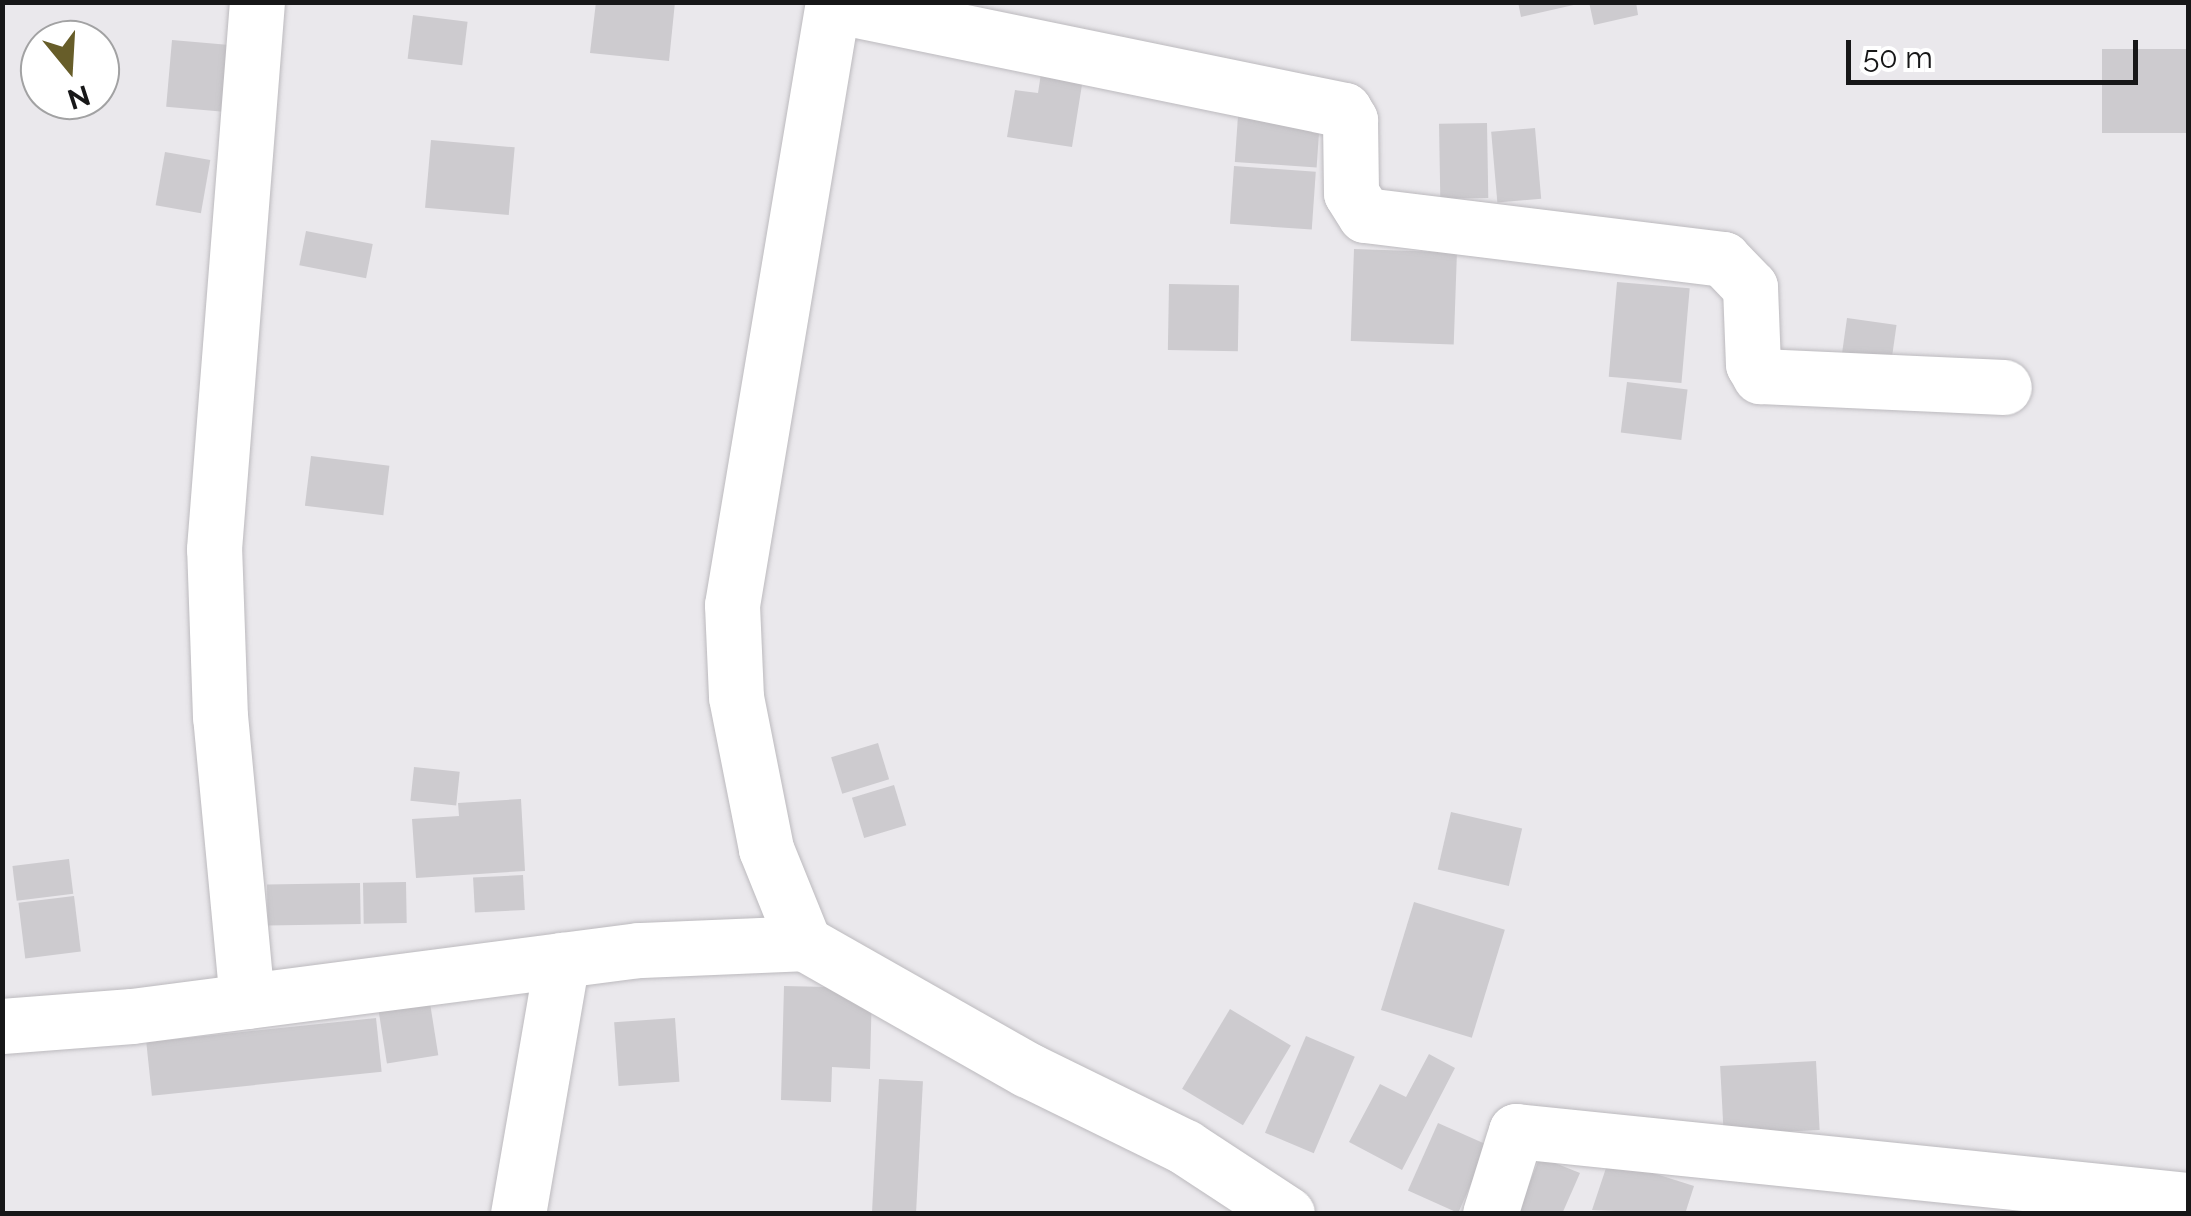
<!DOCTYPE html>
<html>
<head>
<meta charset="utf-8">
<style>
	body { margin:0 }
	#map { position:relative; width:2191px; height:1216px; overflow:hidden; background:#eae8ec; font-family:Raleway,sans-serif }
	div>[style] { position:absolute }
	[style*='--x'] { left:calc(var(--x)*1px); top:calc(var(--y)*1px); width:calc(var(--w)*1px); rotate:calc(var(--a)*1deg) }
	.building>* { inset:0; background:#cdcbcf; transform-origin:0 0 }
	.roads { filter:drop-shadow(0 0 2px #bcbabe) drop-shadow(0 0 2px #bcbabe) }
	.minor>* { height:55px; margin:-27.5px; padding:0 27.5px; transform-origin:27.5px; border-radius:27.5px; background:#fff }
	span { translate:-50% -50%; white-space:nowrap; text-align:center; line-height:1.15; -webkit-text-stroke:9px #fff; paint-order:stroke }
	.frame { position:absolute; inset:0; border:5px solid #171718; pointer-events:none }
	.north { position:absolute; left:20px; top:20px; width:100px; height:100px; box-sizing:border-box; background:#fff; border:2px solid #a2a2a3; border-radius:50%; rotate:162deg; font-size:28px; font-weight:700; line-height:40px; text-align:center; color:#171718 }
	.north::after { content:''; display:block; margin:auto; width:35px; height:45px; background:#675d29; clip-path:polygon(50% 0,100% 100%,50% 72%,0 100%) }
	.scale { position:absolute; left:1846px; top:40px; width:292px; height:45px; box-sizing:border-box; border:5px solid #171718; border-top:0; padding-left:12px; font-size:30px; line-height:35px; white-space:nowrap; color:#171718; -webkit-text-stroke:8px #fff; paint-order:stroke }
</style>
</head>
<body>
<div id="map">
	<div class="building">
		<i style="clip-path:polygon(596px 2px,675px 2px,669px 61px,590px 53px)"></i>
		<i style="clip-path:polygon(1518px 2px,1578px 2px,1578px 4px,1521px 17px)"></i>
		<i style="clip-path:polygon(1589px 2px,1636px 2px,1638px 15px,1594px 25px)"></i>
		<i style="left:413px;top:15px;width:55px;height:44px;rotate:7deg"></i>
		<i style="left:172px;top:40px;width:75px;height:67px;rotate:5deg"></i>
		<i style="left:2188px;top:49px;width:84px;height:86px;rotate:90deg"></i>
		<i style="clip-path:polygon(1043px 60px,1085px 66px,1072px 147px,1007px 137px,1015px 90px,1038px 93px)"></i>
		<i style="left:1238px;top:116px;width:82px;height:46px;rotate:4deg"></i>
		<i style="left:1487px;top:123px;width:75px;height:48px;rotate:89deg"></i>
		<i style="left:1535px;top:128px;width:71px;height:44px;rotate:85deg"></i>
		<i style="left:431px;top:140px;width:84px;height:68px;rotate:5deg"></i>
		<i style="left:165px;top:152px;width:46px;height:54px;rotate:10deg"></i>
		<i style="left:1234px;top:166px;width:82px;height:58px;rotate:4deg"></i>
		<i style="left:306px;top:231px;width:68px;height:35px;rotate:11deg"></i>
		<i style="left:1354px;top:249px;width:103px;height:92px;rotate:2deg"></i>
		<i style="left:1617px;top:282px;width:73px;height:95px;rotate:5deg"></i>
		<i style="left:1169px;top:284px;width:70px;height:66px;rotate:1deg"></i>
		<i style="left:1847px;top:318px;width:50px;height:46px;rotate:8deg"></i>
		<i style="left:1627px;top:382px;width:61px;height:51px;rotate:7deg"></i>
		<i style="left:311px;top:456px;width:79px;height:50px;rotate:7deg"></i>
		<i style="left:878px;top:743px;width:38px;height:49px;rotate:73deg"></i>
		<i style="left:414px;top:767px;width:46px;height:34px;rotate:6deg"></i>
		<i style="left:894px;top:785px;width:42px;height:44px;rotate:73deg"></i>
		<i style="clip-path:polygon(521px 799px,525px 871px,416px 878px,412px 819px,459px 816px,458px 803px)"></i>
		<i style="left:1451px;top:812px;width:73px;height:59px;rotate:13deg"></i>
		<i style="left:69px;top:859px;width:35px;height:57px;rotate:83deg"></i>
		<i style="left:523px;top:875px;width:35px;height:50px;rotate:87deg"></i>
		<i style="left:406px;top:882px;width:41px;height:43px;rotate:89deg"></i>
		<i style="left:360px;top:883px;width:41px;height:93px;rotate:89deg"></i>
		<i style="left:74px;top:896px;width:56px;height:56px;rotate:83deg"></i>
		<i style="left:1414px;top:902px;width:95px;height:113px;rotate:17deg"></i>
		<i style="clip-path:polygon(784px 986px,872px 988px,870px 1069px,832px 1067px,831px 1102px,781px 1100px)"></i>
		<i style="left:430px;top:1003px;width:53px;height:52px;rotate:81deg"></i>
		<i style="left:1230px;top:1009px;width:71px;height:93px;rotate:31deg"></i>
		<i style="left:376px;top:1018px;width:54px;height:231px;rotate:84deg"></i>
		<i style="left:675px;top:1018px;width:64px;height:61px;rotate:86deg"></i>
		<i style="left:1306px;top:1036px;width:53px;height:105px;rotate:23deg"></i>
		<i style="clip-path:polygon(1429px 1054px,1455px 1068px,1402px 1170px,1349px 1142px,1380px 1084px,1406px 1097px)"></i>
		<i style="left:1816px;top:1061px;width:69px;height:96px;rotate:87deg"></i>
		<i style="left:879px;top:1079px;width:44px;height:135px;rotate:3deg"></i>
		<i style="left:1438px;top:1123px;width:55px;height:74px;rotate:24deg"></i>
		<i style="clip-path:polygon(1540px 1157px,1580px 1173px,1562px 1214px,1517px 1214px)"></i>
		<i style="clip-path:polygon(1609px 1159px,1694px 1186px,1685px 1214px,1592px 1210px)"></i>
	</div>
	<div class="roads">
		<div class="minor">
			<i style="--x:833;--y:2;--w:611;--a:99.51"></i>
			<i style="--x:732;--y:605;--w:92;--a:87.5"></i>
			<i style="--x:736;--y:697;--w:155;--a:78.8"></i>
			<i style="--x:766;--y:849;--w:101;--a:68"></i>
			<i style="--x:804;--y:943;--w:257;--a:29.6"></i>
			<i style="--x:1028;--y:1070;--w:175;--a:26.1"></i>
			<i style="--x:1185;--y:1147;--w:122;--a:33.3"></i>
			<i style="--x:833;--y:5;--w:522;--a:11.61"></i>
			<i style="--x:1344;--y:110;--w:12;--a:59"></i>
			<i style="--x:1350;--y:120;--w:73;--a:89.2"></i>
			<i style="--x:1351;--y:193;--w:26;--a:58"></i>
			<i style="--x:1365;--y:215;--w:361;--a:7"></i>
			<i style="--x:1723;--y:259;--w:39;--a:46"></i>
			<i style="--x:1750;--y:287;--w:77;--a:87.8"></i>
			<i style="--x:1753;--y:364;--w:14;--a:60"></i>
			<i style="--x:1760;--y:376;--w:244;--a:2.6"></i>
			<i style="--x:247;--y:1001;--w:285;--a:-95.4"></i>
			<i style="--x:220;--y:717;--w:168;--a:-92"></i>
			<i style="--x:214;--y:549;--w:549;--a:-85.51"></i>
			<i style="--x:2;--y:1026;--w:130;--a:-4.4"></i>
			<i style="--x:132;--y:1016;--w:511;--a:-7.42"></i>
			<i style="--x:639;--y:950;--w:165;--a:-2.4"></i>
			<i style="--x:518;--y:1214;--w:258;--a:-80.2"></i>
			<i style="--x:1490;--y:1214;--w:87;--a:-72.6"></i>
			<i style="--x:1516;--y:1131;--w:676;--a:5.86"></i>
		</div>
	</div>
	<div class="frame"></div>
	<div class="north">N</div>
	<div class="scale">50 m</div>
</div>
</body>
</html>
